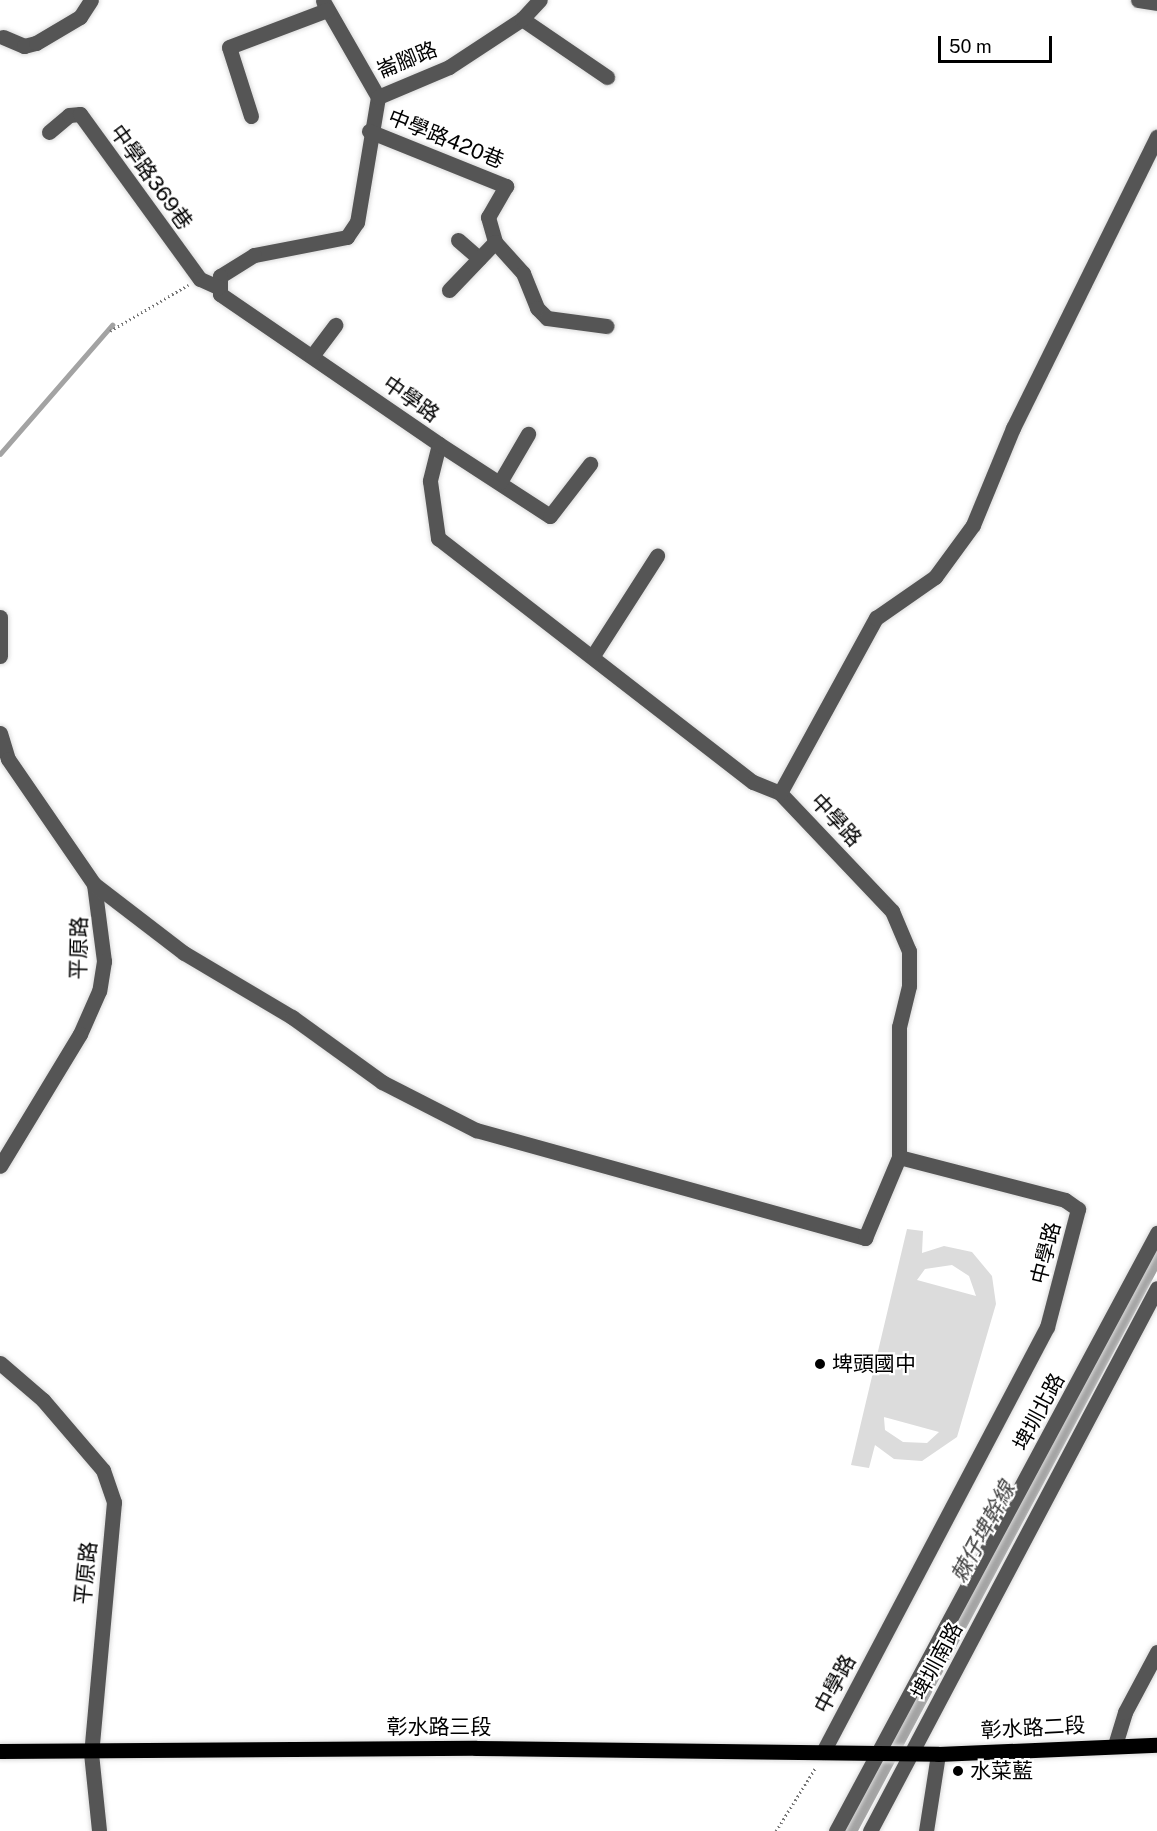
<!DOCTYPE html>
<html>
<head>
<meta charset="utf-8">
<style>
	body { margin:0 }
	#map { position:relative; width:1157px; height:1831px; overflow:hidden; background:#fff; font-family:"Public Sans","Noto Sans TC",sans-serif }
	div>[style] { position:absolute }
	[style*='--x'] { left:calc(var(--x)*1px); top:calc(var(--y)*1px); width:calc(var(--w)*1px); rotate:calc(var(--a)*1deg) }
	.green>* { inset:0; background:#dcdcdc }
	.stream>* { height:4.5px; margin:-2.25px; padding:0 2.25px; transform-origin:2.25px; border-radius:2.25px; background:#a3a3a3 }
	.canal>* { height:16px; margin:-8px; padding:0 8px; transform-origin:8px; border-radius:8px; background:#a3a3a3 }
	.path>* { height:3px; margin-top:-1.5px; transform-origin:0; background:repeating-linear-gradient(90deg,#777 0 1.5px,transparent 0 4.5px) }
	.roads { filter:drop-shadow(0 0 2px #dbdbdb) drop-shadow(0 0 2px #dbdbdb) }
	.minor>* { height:15px; margin:-7.5px; padding:0 7.5px; transform-origin:7.5px; border-radius:7.5px; background:#555 }
	.major>* { height:15px; margin:-7.5px; padding:0 7.5px; transform-origin:7.5px; border-radius:7.5px; background:#000 }
	.dots>* { width:16px; height:16px; translate:-50% -50%; box-sizing:border-box; border:3px solid #fff; border-radius:50% }
	span { translate:-50% -50%; white-space:nowrap; text-align:center; line-height:1.15; -webkit-text-stroke:4.5px #fff; paint-order:stroke }
	.street-label { font-size:21px; color:#000 }
	.poi-label { font-size:21px; color:#000 }
	.left { translate:0 -50%; text-align:left }
	.water-label { font-size:22px; color:#444; font-style:italic }
	.scale { position:absolute; left:938px; top:36px; width:114px; height:27px; box-sizing:border-box; border:3px solid #000; border-top:0; padding-left:8px; font-size:18px; line-height:21px; white-space:nowrap; color:#000; -webkit-text-stroke:4px #fff; paint-order:stroke }
</style>
</head>
<body>
<div id="map">
	<div class="green">
		<i style="clip-path:polygon(evenodd,907px 1229px,923px 1231px,922px 1253px,944px 1246px,972px 1252px,992px 1276px,996px 1304px,957px 1437px,922px 1461px,894px 1459px,875px 1445px,869px 1468px,851px 1465px,907px 1229px,952px 1265px,969px 1276px,976px 1296px,917px 1280px,925px 1269px,952px 1265px,907px 1229px,884px 1418px,884px 1417px,939px 1432px,927px 1443px,903px 1442px,885px 1430px,884px 1418px)"></i>
	</div>
	<div class="stream">
		<i style="--x:0;--y:454;--w:171;--a:-49"></i>
	</div>
	<div class="canal">
		<i style="--x:849;--y:1831;--w:654;--a:-61.91"></i>
	</div>
	<div class="path">
		<i style="--x:110;--y:331;--w:91;--a:-30.5"></i>
		<i style="--x:776;--y:1831;--w:75;--a:-58"></i>
	</div>
	<div class="roads">
		<div class="minor">
			<i style="--x:1138;--y:0;--w:19;--a:9"></i>
			<i style="--x:323;--y:1;--w:111;--a:60.2"></i>
			<i style="--x:522;--y:19;--w:103;--a:34.3"></i>
			<i style="--x:3;--y:37;--w:23;--a:23"></i>
			<i style="--x:24;--y:46;--w:12;--a:-14"></i>
			<i style="--x:36;--y:43;--w:51;--a:-30.6"></i>
			<i style="--x:80;--y:17;--w:20;--a:-57"></i>
			<i style="--x:378;--y:97;--w:127;--a:99.5"></i>
			<i style="--x:357;--y:222;--w:18;--a:124"></i>
			<i style="--x:347;--y:237;--w:95;--a:169"></i>
			<i style="--x:254;--y:255;--w:40;--a:148"></i>
			<i style="--x:220;--y:276;--w:18;--a:90"></i>
			<i style="--x:220;--y:294;--w:265;--a:34.4"></i>
			<i style="--x:439;--y:444;--w:38;--a:104"></i>
			<i style="--x:430;--y:481;--w:58;--a:82"></i>
			<i style="--x:438;--y:538;--w:398;--a:37.8"></i>
			<i style="--x:753;--y:782;--w:29;--a:22"></i>
			<i style="--x:780;--y:793;--w:163;--a:46.5"></i>
			<i style="--x:892;--y:911;--w:43;--a:67"></i>
			<i style="--x:909;--y:951;--w:35;--a:90"></i>
			<i style="--x:909;--y:986;--w:42;--a:103.7"></i>
			<i style="--x:899;--y:1027;--w:130;--a:90"></i>
			<i style="--x:899;--y:1157;--w:171;--a:14.5"></i>
			<i style="--x:1065;--y:1200;--w:16;--a:35"></i>
			<i style="--x:1078;--y:1209;--w:122;--a:104.7"></i>
			<i style="--x:1047;--y:1327;--w:480;--a:117.8"></i>
			<i style="--x:378;--y:97;--w:77;--a:-22.9"></i>
			<i style="--x:449;--y:67;--w:87;--a:-33.3"></i>
			<i style="--x:522;--y:19;--w:26;--a:-47"></i>
			<i style="--x:251;--y:116;--w:72;--a:-107.7"></i>
			<i style="--x:229;--y:47;--w:105;--a:-20.7"></i>
			<i style="--x:369;--y:131;--w:148;--a:21.9"></i>
			<i style="--x:506;--y:186;--w:36;--a:120"></i>
			<i style="--x:488;--y:217;--w:26;--a:74"></i>
			<i style="--x:495;--y:242;--w:42;--a:47.9"></i>
			<i style="--x:523;--y:273;--w:38;--a:68"></i>
			<i style="--x:537;--y:308;--w:14;--a:45"></i>
			<i style="--x:547;--y:318;--w:60;--a:7.7"></i>
			<i style="--x:49;--y:132;--w:26;--a:-40"></i>
			<i style="--x:69;--y:115;--w:11;--a:-5"></i>
			<i style="--x:80;--y:114;--w:204;--a:54"></i>
			<i style="--x:200;--y:279;--w:20;--a:24"></i>
			<i style="--x:458;--y:240;--w:28;--a:41"></i>
			<i style="--x:449;--y:290;--w:66;--a:-46.2"></i>
			<i style="--x:312;--y:356;--w:39;--a:-53"></i>
			<i style="--x:439;--y:444;--w:132;--a:33"></i>
			<i style="--x:550;--y:516;--w:66;--a:-52.4"></i>
			<i style="--x:500;--y:482;--w:56;--a:-59.7"></i>
			<i style="--x:0;--y:617;--w:39;--a:90"></i>
			<i style="--x:594;--y:654;--w:117;--a:-57.3"></i>
			<i style="--x:0;--y:733;--w:27;--a:73"></i>
			<i style="--x:8;--y:759;--w:152;--a:55.5"></i>
			<i style="--x:94;--y:884;--w:78;--a:82.6"></i>
			<i style="--x:104;--y:961;--w:30;--a:99"></i>
			<i style="--x:99;--y:991;--w:47;--a:113.8"></i>
			<i style="--x:80;--y:1034;--w:154;--a:121.2"></i>
			<i style="--x:780;--y:793;--w:200;--a:-61.3"></i>
			<i style="--x:876;--y:618;--w:72;--a:-34.8"></i>
			<i style="--x:935;--y:577;--w:64;--a:-53.8"></i>
			<i style="--x:973;--y:525;--w:105;--a:-67.6"></i>
			<i style="--x:1013;--y:428;--w:325;--a:-63.7"></i>
			<i style="--x:94;--y:884;--w:113;--a:37.5"></i>
			<i style="--x:184;--y:953;--w:126;--a:30.7"></i>
			<i style="--x:292;--y:1017;--w:111;--a:35.8"></i>
			<i style="--x:382;--y:1082;--w:106;--a:27.1"></i>
			<i style="--x:476;--y:1130;--w:404;--a:15.5"></i>
			<i style="--x:865;--y:1238;--w:88;--a:-67.2"></i>
			<i style="--x:0;--y:1363;--w:57;--a:40.7"></i>
			<i style="--x:43;--y:1400;--w:92;--a:49.4"></i>
			<i style="--x:103;--y:1470;--w:34;--a:71"></i>
			<i style="--x:114;--y:1502;--w:252;--a:95.2"></i>
			<i style="--x:91;--y:1753;--w:78;--a:84.1"></i>
			<i style="--x:1115;--y:1745;--w:34;--a:-73"></i>
			<i style="--x:1125;--y:1712;--w:68;--a:-61.9"></i>
			<i style="--x:836;--y:1831;--w:679;--a:-61.77"></i>
			<i style="--x:870;--y:1831;--w:614;--a:-62.14"></i>
			<i style="--x:926;--y:1831;--w:78;--a:-81.1"></i>
		</div>
		<div class="major">
			<i style="--x:0;--y:1751;--w:476;--a:-0.4"></i>
			<i style="--x:476;--y:1748;--w:462;--a:0.7"></i>
			<i style="--x:938;--y:1754;--w:219;--a:-2.4"></i>
		</div>
	</div>
	<div class="dots">
		<i style="left:820px;top:1364px;background:#000"></i>
		<i style="left:958px;top:1771px;background:#000"></i>
	</div>
	<div class="street-label">
		<span style="left:407px;top:60px;rotate:-22deg">崙腳路</span>
		<span style="left:446px;top:139px;rotate:22deg">中學路420巷</span>
		<span style="left:151px;top:177px;rotate:54deg">中學路369巷</span>
		<span style="left:411px;top:399px;rotate:35deg">中學路</span>
		<span style="left:836px;top:820px;rotate:47deg">中學路</span>
		<span style="left:79px;top:948px;rotate:-89deg">平原路</span>
		<span style="left:1046px;top:1253px;rotate:-76deg">中學路</span>
		<span style="left:1039px;top:1412px;rotate:-62deg">埤圳北路</span>
		<span style="left:86px;top:1573px;rotate:-84deg">平原路</span>
		<span style="left:937px;top:1661px;rotate:-62deg">埤圳南路</span>
		<span style="left:835px;top:1684px;rotate:-62deg">中學路</span>
		<span style="left:439px;top:1727px">彰水路三段</span>
		<span style="left:1033px;top:1728px;rotate:-3deg">彰水路二段</span>
	</div>
	<div class="poi-label">
		<span class="left" style="left:832px;top:1364px">埤頭國中</span>
		<span class="left" style="left:970px;top:1771px">水菜藍</span>
	</div>
	<div class="water-label">
		<span style="left:983px;top:1532px;rotate:-62deg">棘仔埤幹線</span>
	</div>
	<div class="scale">50 m</div>
</div>
</body>
</html>
